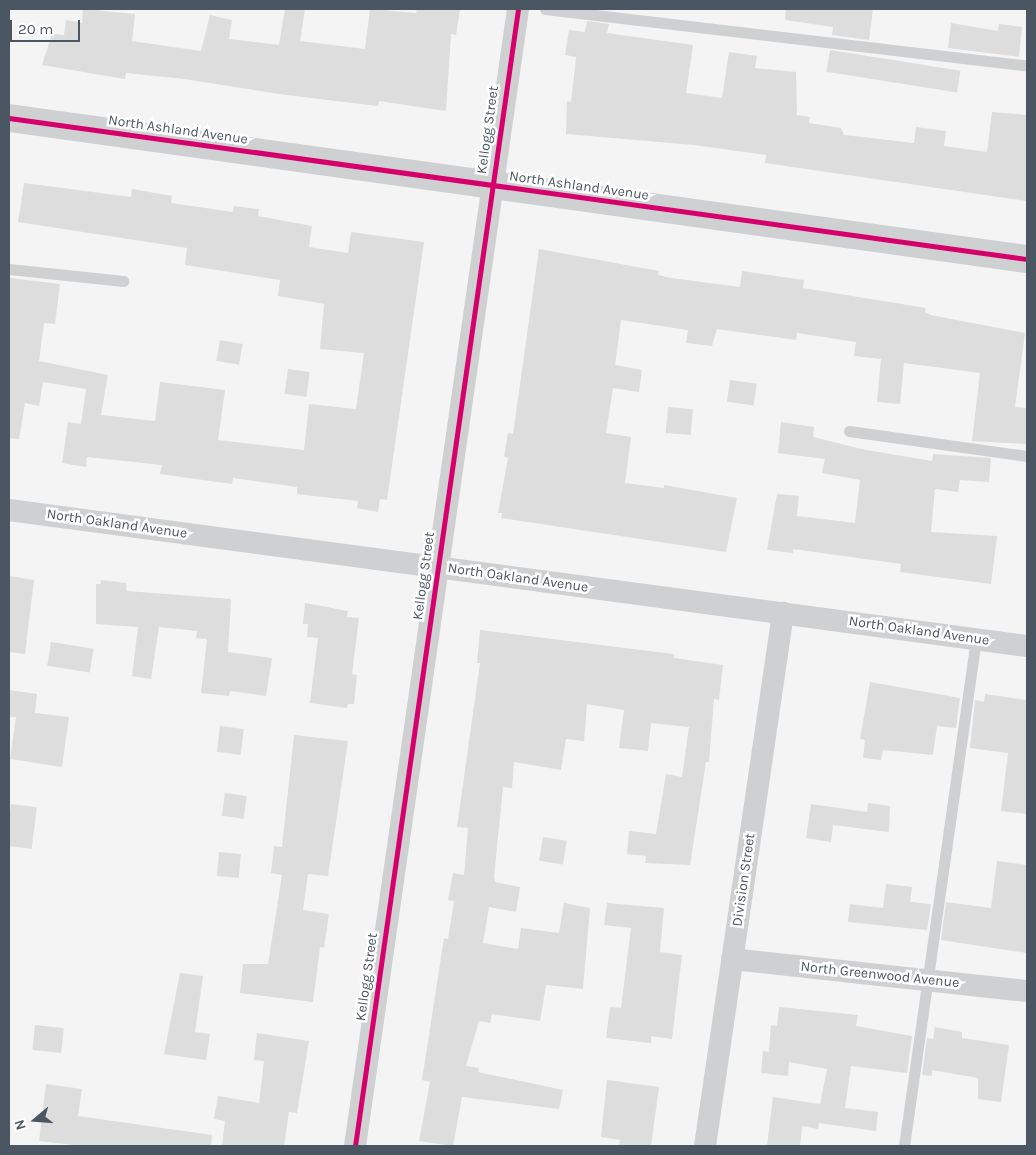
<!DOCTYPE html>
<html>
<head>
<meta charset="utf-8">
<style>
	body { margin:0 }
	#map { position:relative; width:1036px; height:1155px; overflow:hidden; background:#f4f4f4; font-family:Karla,sans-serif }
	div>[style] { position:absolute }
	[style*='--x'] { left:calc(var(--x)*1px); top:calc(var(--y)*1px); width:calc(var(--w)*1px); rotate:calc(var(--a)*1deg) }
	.building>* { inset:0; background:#ddddde; transform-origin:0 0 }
	.service>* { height:11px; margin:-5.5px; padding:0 5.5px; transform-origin:5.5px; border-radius:5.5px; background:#ced0d2 }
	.minor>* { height:22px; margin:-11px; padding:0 11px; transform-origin:11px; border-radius:11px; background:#ced0d2 }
	.tertiary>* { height:28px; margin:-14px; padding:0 14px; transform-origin:14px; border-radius:14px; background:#ced0d2 }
	.cycleway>* { height:5px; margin:-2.5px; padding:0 2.5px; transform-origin:2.5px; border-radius:2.5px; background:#d6006c }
	span { translate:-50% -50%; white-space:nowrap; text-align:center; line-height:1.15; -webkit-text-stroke:5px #fff; paint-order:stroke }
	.street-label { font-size:14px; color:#4a5661 }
	.frame { position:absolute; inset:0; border:10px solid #4a5661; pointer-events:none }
	.north { position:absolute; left:10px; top:1095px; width:50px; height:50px; -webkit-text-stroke:4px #fff; paint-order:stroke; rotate:252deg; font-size:14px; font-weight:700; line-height:20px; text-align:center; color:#4a5661 }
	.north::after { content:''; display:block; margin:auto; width:18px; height:22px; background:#4a5661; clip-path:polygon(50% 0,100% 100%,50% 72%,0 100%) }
	.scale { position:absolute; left:10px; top:20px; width:70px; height:22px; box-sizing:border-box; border:2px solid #4a5661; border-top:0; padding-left:6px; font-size:15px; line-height:18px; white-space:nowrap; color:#4a5661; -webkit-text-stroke:4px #fff; paint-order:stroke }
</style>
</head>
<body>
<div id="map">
	<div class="building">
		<i style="clip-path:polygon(83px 9px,135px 14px,132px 41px,201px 51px,210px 15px,232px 20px,229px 39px,279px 45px,285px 9px,305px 9px,300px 41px,365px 49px,370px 9px,416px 13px,417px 9px,460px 9px,456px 35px,451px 34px,446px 111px,379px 101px,378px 106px,286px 95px,184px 79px,126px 73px,125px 79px,42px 65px,52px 34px,64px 35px,66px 20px,82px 23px)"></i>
		<i style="clip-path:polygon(786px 9px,873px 9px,869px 40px,832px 35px,833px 27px,785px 20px)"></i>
		<i style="clip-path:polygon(587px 21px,609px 24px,607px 33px,693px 45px,686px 93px,722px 98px,729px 52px,757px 56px,755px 68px,796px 72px,797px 115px,810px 117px,809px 123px,841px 128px,844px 135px,914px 143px,916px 127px,946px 131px,944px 146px,987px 152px,992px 112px,1027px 115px,1027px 201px,765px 163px,766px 155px,694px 145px,566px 134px,567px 101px,571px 102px,576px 57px,565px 55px,569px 30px,585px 32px)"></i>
		<i style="clip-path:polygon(951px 23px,998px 31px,999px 24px,1022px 27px,1019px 57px,948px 48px)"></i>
		<i style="left:830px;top:50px;width:132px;height:22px;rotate:9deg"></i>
		<i style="clip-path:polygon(24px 183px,131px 197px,132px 189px,172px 196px,171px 203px,233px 212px,234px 206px,259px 209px,258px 216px,312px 226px,309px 247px,348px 253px,351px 232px,424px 242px,387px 500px,380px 499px,378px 512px,357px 508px,358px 501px,297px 494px,297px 487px,233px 478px,232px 484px,160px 474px,162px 465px,87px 457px,86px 467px,62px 463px,68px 422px,81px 424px,86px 389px,43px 382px,39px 406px,25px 403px,19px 439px,9px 438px,10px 278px,60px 284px,55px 324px,44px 323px,39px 361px,108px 375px,101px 415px,155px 421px,160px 382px,225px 390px,218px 440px,304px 450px,309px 404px,356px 409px,364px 353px,320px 349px,324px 304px,278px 296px,280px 280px,185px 265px,187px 248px,18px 222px)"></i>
		<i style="clip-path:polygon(539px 249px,659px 271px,658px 275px,671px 278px,740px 287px,742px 271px,804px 280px,803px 288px,926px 308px,925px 312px,931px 315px,1025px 333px,1015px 407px,1027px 408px,1027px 444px,972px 441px,980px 373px,904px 363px,900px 404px,877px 402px,881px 359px,854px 356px,856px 342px,797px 333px,796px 340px,717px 329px,712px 346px,686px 343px,688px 330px,621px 320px,615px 365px,642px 370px,639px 392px,613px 388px,606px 433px,631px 437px,625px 483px,664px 488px,664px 485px,737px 498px,726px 552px,501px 518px,502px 513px,498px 513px,508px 458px,504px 457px,508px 433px,513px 434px)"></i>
		<i style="left:220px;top:340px;width:23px;height:21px;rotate:10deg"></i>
		<i style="left:288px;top:369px;width:22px;height:25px;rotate:8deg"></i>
		<i style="left:730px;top:380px;width:27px;height:22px;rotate:8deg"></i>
		<i style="left:668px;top:407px;width:25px;height:26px;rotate:5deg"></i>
		<i style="clip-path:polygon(781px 422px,814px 427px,813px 437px,861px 449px,932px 461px,933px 454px,991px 458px,989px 482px,960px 480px,958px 492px,935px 489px,931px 532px,997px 536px,991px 584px,900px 572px,901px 564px,793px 549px,793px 553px,767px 550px,777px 494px,799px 496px,797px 516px,855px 523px,860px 480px,822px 473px,825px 459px,778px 453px)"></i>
		<i style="clip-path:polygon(9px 576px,34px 580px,25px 654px,9px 652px)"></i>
		<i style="clip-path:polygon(101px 580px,126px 583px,127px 591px,231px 599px,228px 652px,272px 658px,266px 696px,230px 691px,229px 696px,201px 693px,207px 639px,196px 638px,197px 631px,159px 627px,151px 679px,132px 676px,138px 627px,96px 624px,96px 584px,101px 584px)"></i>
		<i style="clip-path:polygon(305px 603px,348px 611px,347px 617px,359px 618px,352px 674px,357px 675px,354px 704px,348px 704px,347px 708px,310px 703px,318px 638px,307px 637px,308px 624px,303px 624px)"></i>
		<i style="clip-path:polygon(480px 630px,674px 654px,674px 658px,723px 665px,719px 700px,714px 699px,709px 762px,706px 762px,690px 865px,645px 863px,646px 856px,627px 854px,629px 831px,656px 834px,666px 774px,682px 777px,689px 727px,651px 723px,648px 751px,619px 748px,624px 710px,587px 704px,584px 741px,566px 739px,561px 770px,514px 762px,512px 788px,503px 787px,494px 877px,495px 882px,520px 887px,516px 912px,489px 907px,483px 943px,518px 949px,521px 928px,559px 933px,564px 903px,590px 908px,583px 989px,546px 985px,540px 1021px,492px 1014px,490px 1023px,479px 1021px,466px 1066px,479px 1068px,478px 1072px,563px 1090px,559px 1109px,462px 1097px,453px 1146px,419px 1141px,430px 1082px,422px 1080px,444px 938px,448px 939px,454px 901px,448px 900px,453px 873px,464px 875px,468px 828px,457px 827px,480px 663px,477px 663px)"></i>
		<i style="left:51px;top:642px;width:43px;height:24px;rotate:9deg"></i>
		<i style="clip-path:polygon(870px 682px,960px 698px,956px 728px,937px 726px,933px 755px,883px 750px,881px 760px,863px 758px,865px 740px,860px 739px)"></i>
		<i style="clip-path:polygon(9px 690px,37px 694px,35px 713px,69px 717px,62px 767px,10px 759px,16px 717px,9px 717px)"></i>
		<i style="clip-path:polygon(985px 694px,1027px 700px,1027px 814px,1001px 811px,1008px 753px,970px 748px,975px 700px,984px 702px)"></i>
		<i style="left:220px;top:726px;width:24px;height:26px;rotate:7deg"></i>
		<i style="clip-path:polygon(294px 735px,348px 741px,328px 876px,308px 874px,303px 910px,329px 914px,324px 948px,320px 947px,313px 1002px,240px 993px,243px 964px,268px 964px,282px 875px,271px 873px,274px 846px,282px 847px)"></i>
		<i style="left:225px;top:793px;width:22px;height:23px;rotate:8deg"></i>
		<i style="clip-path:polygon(868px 803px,890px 806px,889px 832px,833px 825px,831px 842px,806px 838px,811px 804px,867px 812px)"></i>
		<i style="left:11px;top:804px;width:26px;height:42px;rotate:7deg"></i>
		<i style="left:543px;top:837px;width:24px;height:24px;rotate:9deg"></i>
		<i style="left:219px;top:852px;width:22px;height:24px;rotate:5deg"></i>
		<i style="clip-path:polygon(997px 861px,1027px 865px,1027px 953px,941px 940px,946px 902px,991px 908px)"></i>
		<i style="clip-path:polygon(886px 884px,912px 887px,910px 902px,931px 904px,927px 930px,848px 922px,850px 904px,883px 908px)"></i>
		<i style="clip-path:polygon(607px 903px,664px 908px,660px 952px,682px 955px,672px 1039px,651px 1036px,651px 1043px,606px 1038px,610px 1007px,621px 1008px,631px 928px,604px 925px)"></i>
		<i style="clip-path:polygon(180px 973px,203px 976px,195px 1032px,210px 1034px,206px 1060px,164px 1054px)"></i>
		<i style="clip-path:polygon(779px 1007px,858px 1015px,856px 1026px,912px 1036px,907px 1073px,851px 1066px,845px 1108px,878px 1112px,876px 1131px,819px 1123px,818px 1129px,802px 1126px,800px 1146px,767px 1146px,773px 1097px,820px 1104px,827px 1069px,789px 1062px,788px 1076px,761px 1073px,763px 1051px,769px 1052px,771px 1025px,777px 1026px)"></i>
		<i style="left:35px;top:1025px;width:29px;height:25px;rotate:6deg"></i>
		<i style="clip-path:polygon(935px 1027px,962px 1032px,962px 1038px,1009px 1045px,1001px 1102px,978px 1099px,978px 1078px,932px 1070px,932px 1076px,922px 1075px,927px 1038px,933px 1039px)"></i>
		<i style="clip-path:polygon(257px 1033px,309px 1041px,297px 1113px,289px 1112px,284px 1146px,222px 1146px,225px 1121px,214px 1119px,218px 1096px,259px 1103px,264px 1061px,254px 1060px)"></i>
		<i style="clip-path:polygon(607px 1080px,659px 1087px,651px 1146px,619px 1146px,620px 1140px,601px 1137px)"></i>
		<i style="clip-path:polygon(46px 1084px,82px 1089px,78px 1116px,212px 1135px,211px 1146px,82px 1146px,39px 1141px)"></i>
	</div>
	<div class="service">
		<i style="--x:545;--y:9;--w:485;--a:6.7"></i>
		<i style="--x:9;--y:269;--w:115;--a:6"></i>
		<i style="--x:849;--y:431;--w:180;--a:8"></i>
		<i style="--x:904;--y:1146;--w:512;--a:-81.92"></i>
	</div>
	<div class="minor">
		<i style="--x:9;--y:510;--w:1027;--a:7.61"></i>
		<i style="--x:732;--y:959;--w:297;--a:6.2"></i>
		<i style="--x:355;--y:1146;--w:1149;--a:-81.84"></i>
		<i style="--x:705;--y:1146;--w:539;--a:-81.67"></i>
	</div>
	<div class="tertiary">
		<i style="--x:9;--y:118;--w:1028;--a:7.89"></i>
	</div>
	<div class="cycleway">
		<i style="--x:9;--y:118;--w:1028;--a:7.89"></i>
		<i style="--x:355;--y:1146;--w:1149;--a:-81.84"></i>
	</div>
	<div class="street-label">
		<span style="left:178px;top:130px;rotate:8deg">North Ashland Avenue</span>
		<span style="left:488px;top:130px;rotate:-82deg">Kellogg Street</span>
		<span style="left:579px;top:186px;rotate:8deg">North Ashland Avenue</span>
		<span style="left:117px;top:524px;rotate:8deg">North Oakland Avenue</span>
		<span style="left:424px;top:576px;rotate:-82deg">Kellogg Street</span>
		<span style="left:518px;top:578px;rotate:8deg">North Oakland Avenue</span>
		<span style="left:919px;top:631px;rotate:8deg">North Oakland Avenue</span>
		<span style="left:744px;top:880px;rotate:-82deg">Division Street</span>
		<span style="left:880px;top:975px;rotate:6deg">North Greenwood Avenue</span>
		<span style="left:367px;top:977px;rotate:-82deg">Kellogg Street</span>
	</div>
	<div class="frame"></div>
	<div class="north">N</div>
	<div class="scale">20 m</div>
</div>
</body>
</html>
